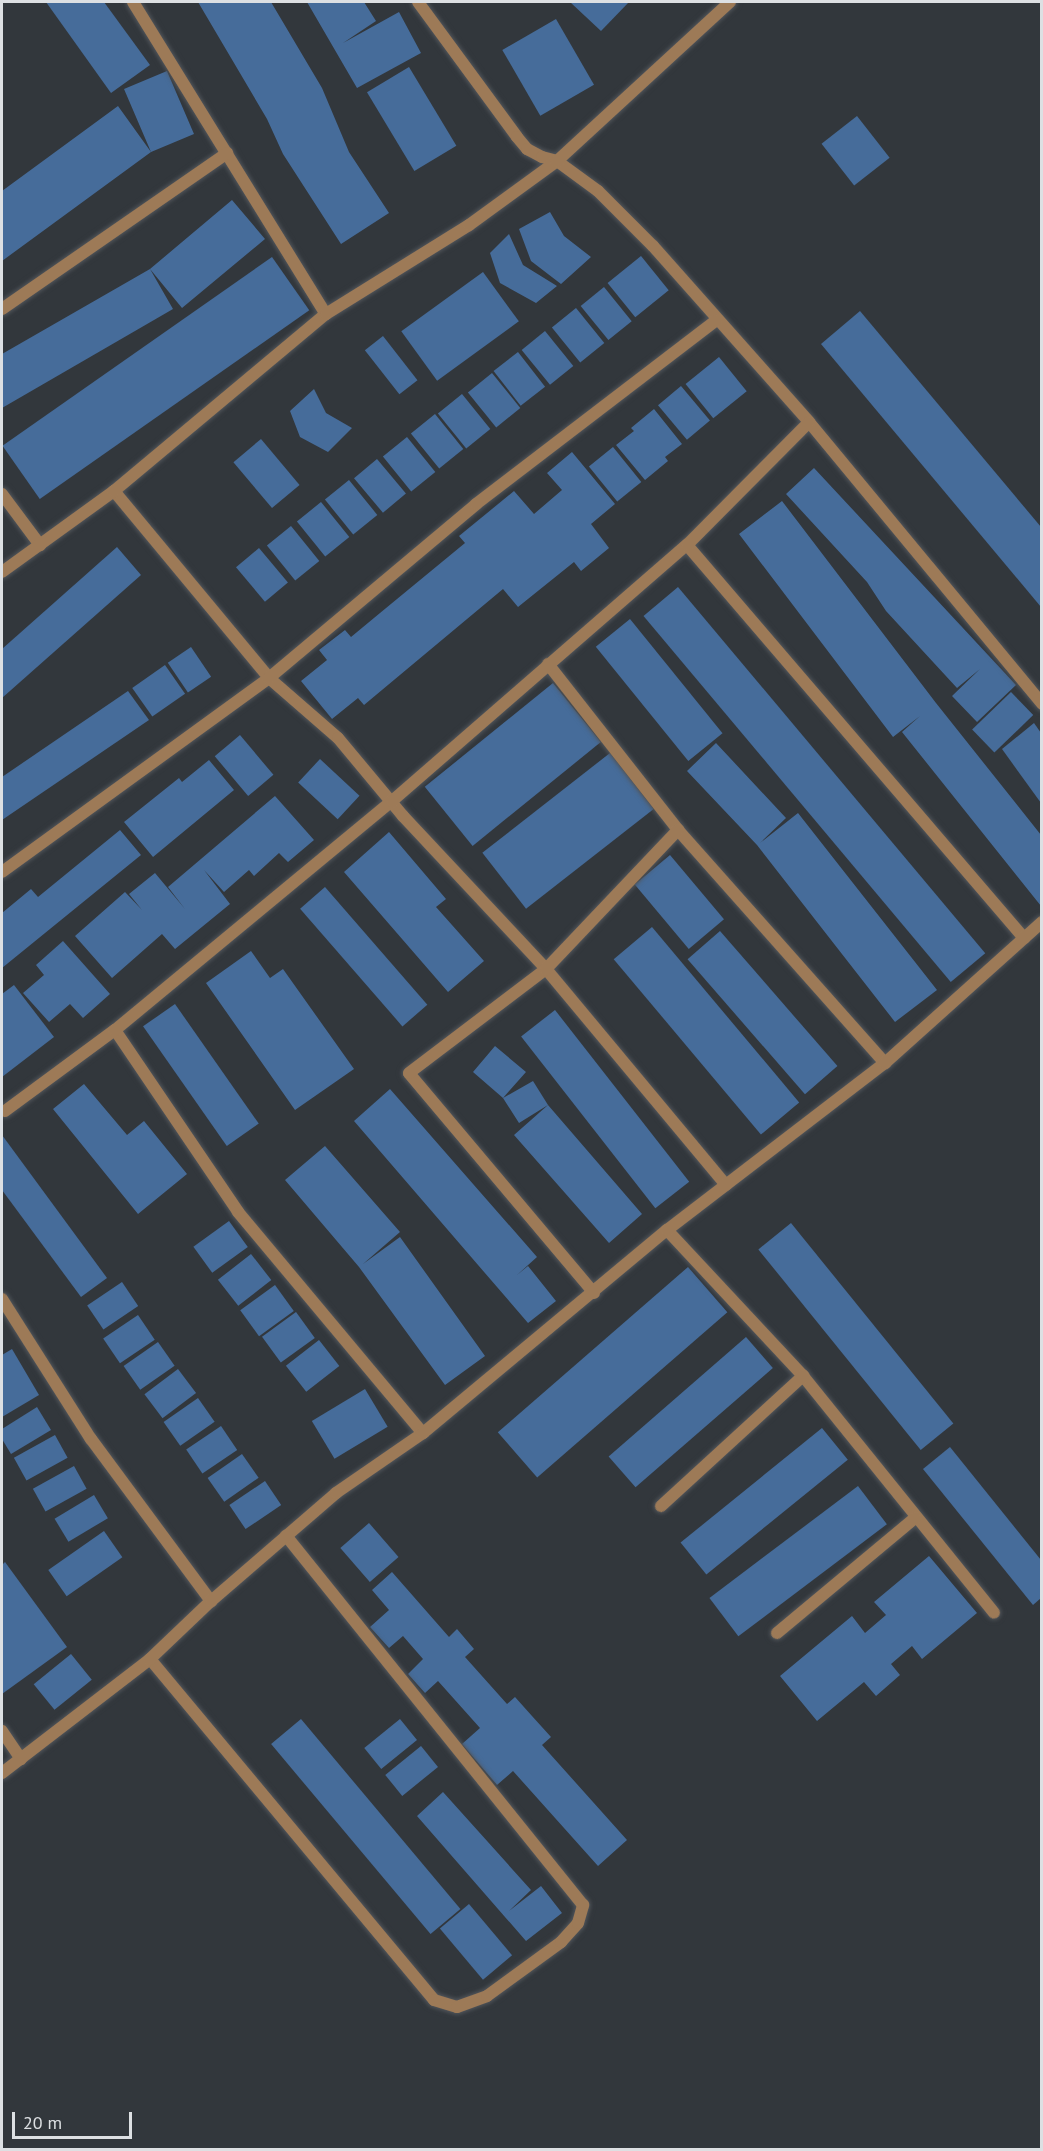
<!DOCTYPE html>
<html>
<head>
<meta charset="utf-8">
<style>
	body { margin:0 }
	#map { position:relative; width:1043px; height:2151px; overflow:hidden; background:#32373c; font-family:"PT Sans",sans-serif }
	div>[style] { position:absolute }
	[style*='--x'] { left:calc(var(--x)*1px); top:calc(var(--y)*1px); width:calc(var(--w)*1px); rotate:calc(var(--a)*1deg) }
	.building>* { inset:0; background:#466c9a; transform-origin:0 0 }
	.roads { filter:drop-shadow(0 0 2px #51555a) drop-shadow(0 0 2px #51555a) }
	.minor>* { height:12px; margin:-6px; padding:0 6px; transform-origin:6px; border-radius:6px; background:#9d7a57 }
	span { translate:-50% -50%; white-space:nowrap; text-align:center; line-height:1.15; -webkit-text-stroke:5px #32373c; paint-order:stroke }
	.frame { position:absolute; inset:0; border:3px solid #dde0e3; pointer-events:none }
	.scale { position:absolute; left:12px; top:2112px; width:120px; height:27px; box-sizing:border-box; border:3px solid #dde0e3; border-top:0; padding-left:8px; font-size:18px; line-height:21px; white-space:nowrap; color:#dde0e3; -webkit-text-stroke:4px #32373c; paint-order:stroke }
</style>
</head>
<body>
<div id="map">
	<div class="building">
		<i style="clip-path:polygon(46px 2px,104px 2px,150px 65px,111px 93px)"></i>
		<i style="clip-path:polygon(198px 2px,271px 2px,322px 88px,349px 152px,389px 213px,341px 244px,283px 154px,267px 119px)"></i>
		<i style="clip-path:polygon(307px 2px,364px 2px,376px 21px,343px 43px,399px 12px,421px 53px,357px 88px)"></i>
		<i style="clip-path:polygon(570px 2px,629px 2px,601px 31px)"></i>
		<i style="left:556px;top:19px;width:76px;height:62px;rotate:60deg"></i>
		<i style="left:409px;top:67px;width:92px;height:49px;rotate:59deg"></i>
		<i style="clip-path:polygon(167px 71px,194px 134px,151px 152px,2px 261px,2px 191px,118px 106px,151px 152px,124px 89px)"></i>
		<i style="left:857px;top:116px;width:53px;height:45px;rotate:52deg"></i>
		<i style="clip-path:polygon(232px 200px,265px 239px,182px 308px,150px 269px,173px 309px,2px 408px,2px 354px,150px 269px)"></i>
		<i style="clip-path:polygon(550px 212px,564px 236px,591px 257px,561px 284px,531px 261px,519px 229px)"></i>
		<i style="clip-path:polygon(509px 234px,523px 265px,557px 286px,536px 303px,500px 283px,490px 253px)"></i>
		<i style="left:641px;top:256px;width:44px;height:43px;rotate:51deg"></i>
		<i style="left:272px;top:257px;width:65px;height:329px;rotate:55deg"></i>
		<i style="left:483px;top:272px;width:61px;height:101px;rotate:54deg"></i>
		<i style="left:604px;top:287px;width:44px;height:30px;rotate:51deg"></i>
		<i style="left:576px;top:308px;width:45px;height:31px;rotate:51deg"></i>
		<i style="clip-path:polygon(860px 311px,1041px 527px,1041px 607px,821px 344px)"></i>
		<i style="left:545px;top:331px;width:45px;height:30px;rotate:51deg"></i>
		<i style="left:383px;top:336px;width:56px;height:23px;rotate:52deg"></i>
		<i style="left:518px;top:352px;width:44px;height:31px;rotate:52deg"></i>
		<i style="left:719px;top:357px;width:44px;height:43px;rotate:51deg"></i>
		<i style="left:492px;top:373px;width:45px;height:31px;rotate:51deg"></i>
		<i style="left:681px;top:386px;width:45px;height:30px;rotate:50deg"></i>
		<i style="clip-path:polygon(314px 389px,326px 413px,352px 428px,328px 452px,300px 437px,290px 411px)"></i>
		<i style="left:462px;top:394px;width:45px;height:31px;rotate:51deg"></i>
		<i style="clip-path:polygon(654px 409px,682px 444px,665px 457px,668px 461px,645px 480px,616px 445px,634px 431px,631px 428px)"></i>
		<i style="left:435px;top:414px;width:45px;height:31px;rotate:51deg"></i>
		<i style="left:407px;top:437px;width:45px;height:31px;rotate:51deg"></i>
		<i style="left:261px;top:439px;width:60px;height:36px;rotate:50deg"></i>
		<i style="left:613px;top:447px;width:45px;height:31px;rotate:51deg"></i>
		<i style="clip-path:polygon(572px 452px,615px 504px,591px 524px,609px 548px,581px 571px,574px 562px,518px 607px,503px 589px,364px 705px,358px 698px,332px 719px,301px 681px,327px 660px,319px 650px,345px 630px,351px 637px,380px 613px,465px 543px,459px 536px,514px 491px,534px 514px,562px 490px,547px 473px)"></i>
		<i style="left:377px;top:459px;width:45px;height:30px;rotate:50deg"></i>
		<i style="clip-path:polygon(814px 468px,1016px 685px,977px 722px,952px 696px,980px 669px,957px 688px,886px 611px,867px 582px,786px 494px)"></i>
		<i style="left:349px;top:480px;width:45px;height:31px;rotate:51deg"></i>
		<i style="clip-path:polygon(782px 501px,936px 703px,1041px 835px,1041px 906px,902px 732px,920px 716px,893px 737px,739px 534px)"></i>
		<i style="left:321px;top:502px;width:45px;height:31px;rotate:51deg"></i>
		<i style="left:291px;top:526px;width:45px;height:31px;rotate:51deg"></i>
		<i style="clip-path:polygon(117px 547px,141px 575px,2px 698px,2px 649px)"></i>
		<i style="left:259px;top:548px;width:45px;height:30px;rotate:50deg"></i>
		<i style="left:678px;top:587px;width:478px;height:45px;rotate:50deg"></i>
		<i style="left:630px;top:619px;width:147px;height:44px;rotate:51deg"></i>
		<i style="left:191px;top:647px;width:36px;height:28px;rotate:56deg"></i>
		<i style="left:165px;top:665px;width:35px;height:40px;rotate:55deg"></i>
		<i style="left:553px;top:683px;width:76px;height:165px;rotate:51deg"></i>
		<i style="clip-path:polygon(128px 691px,149px 720px,2px 820px,2px 777px)"></i>
		<i style="left:1011px;top:692px;width:32px;height:54px;rotate:46deg"></i>
		<i style="clip-path:polygon(1034px 723px,1041px 733px,1041px 803px,1002px 749px)"></i>
		<i style="left:240px;top:735px;width:52px;height:33px;rotate:50deg"></i>
		<i style="clip-path:polygon(716px 743px,786px 818px,760px 843px,798px 813px,937px 990px,895px 1022px,757px 845px,687px 771px)"></i>
		<i style="left:610px;top:753px;width:71px;height:162px;rotate:52deg"></i>
		<i style="left:320px;top:759px;width:54px;height:32px;rotate:43deg"></i>
		<i style="clip-path:polygon(209px 760px,234px 790px,153px 857px,124px 822px,179px 778px,182px 782px)"></i>
		<i style="clip-path:polygon(275px 796px,314px 840px,288px 862px,279px 853px,254px 876px,249px 870px,224px 892px,204px 870px,230px 904px,175px 949px,162px 934px,112px 978px,75px 936px,125px 892px,142px 910px,129px 894px,155px 873px,185px 909px,168px 887px)"></i>
		<i style="clip-path:polygon(120px 830px,141px 855px,2px 968px,2px 913px,31px 889px,38px 897px)"></i>
		<i style="clip-path:polygon(389px 832px,446px 899px,436px 907px,484px 961px,448px 992px,344px 872px)"></i>
		<i style="left:670px;top:855px;width:84px;height:46px;rotate:50deg"></i>
		<i style="left:325px;top:887px;width:156px;height:33px;rotate:49deg"></i>
		<i style="left:652px;top:927px;width:229px;height:50px;rotate:50deg"></i>
		<i style="left:720px;top:931px;width:179px;height:43px;rotate:49deg"></i>
		<i style="clip-path:polygon(63px 941px,110px 994px,83px 1018px,70px 1004px,49px 1022px,23px 993px,44px 975px,36px 965px)"></i>
		<i style="clip-path:polygon(251px 951px,270px 978px,283px 969px,354px 1069px,295px 1110px,206px 983px)"></i>
		<i style="clip-path:polygon(14px 985px,54px 1037px,2px 1077px,2px 994px)"></i>
		<i style="left:175px;top:1004px;width:146px;height:39px;rotate:55deg"></i>
		<i style="left:555px;top:1010px;width:218px;height:43px;rotate:52deg"></i>
		<i style="clip-path:polygon(495px 1046px,526px 1072px,503px 1098px,533px 1081px,548px 1105px,642px 1214px,609px 1243px,514px 1135px,548px 1105px,519px 1123px,503px 1098px,473px 1072px)"></i>
		<i style="clip-path:polygon(84px 1084px,127px 1135px,144px 1121px,187px 1174px,138px 1214px,53px 1109px)"></i>
		<i style="clip-path:polygon(390px 1089px,537px 1257px,517px 1275px,528px 1266px,556px 1301px,528px 1323px,354px 1121px)"></i>
		<i style="clip-path:polygon(2px 1135px,107px 1278px,81px 1297px,2px 1190px)"></i>
		<i style="clip-path:polygon(325px 1146px,400px 1232px,363px 1264px,400px 1237px,485px 1356px,445px 1385px,359px 1267px,285px 1180px)"></i>
		<i style="left:229px;top:1221px;width:32px;height:44px;rotate:54deg"></i>
		<i style="left:791px;top:1223px;width:258px;height:42px;rotate:51deg"></i>
		<i style="left:251px;top:1254px;width:33px;height:42px;rotate:52deg"></i>
		<i style="left:688px;top:1267px;width:60px;height:252px;rotate:49deg"></i>
		<i style="left:122px;top:1282px;width:29px;height:42px;rotate:56deg"></i>
		<i style="left:275px;top:1285px;width:32px;height:43px;rotate:54deg"></i>
		<i style="left:296px;top:1312px;width:32px;height:42px;rotate:54deg"></i>
		<i style="left:138px;top:1315px;width:30px;height:42px;rotate:56deg"></i>
		<i style="left:746px;top:1337px;width:41px;height:182px;rotate:49deg"></i>
		<i style="left:319px;top:1340px;width:33px;height:42px;rotate:52deg"></i>
		<i style="left:158px;top:1342px;width:29px;height:42px;rotate:55deg"></i>
		<i style="clip-path:polygon(12px 1349px,39px 1395px,2px 1417px,2px 1355px)"></i>
		<i style="left:178px;top:1369px;width:30px;height:42px;rotate:53deg"></i>
		<i style="left:365px;top:1389px;width:44px;height:62px;rotate:59deg"></i>
		<i style="left:198px;top:1398px;width:29px;height:42px;rotate:55deg"></i>
		<i style="clip-path:polygon(37px 1407px,51px 1430px,11px 1454px,2px 1439px,2px 1429px)"></i>
		<i style="left:221px;top:1426px;width:29px;height:42px;rotate:56deg"></i>
		<i style="left:822px;top:1428px;width:41px;height:182px;rotate:51deg"></i>
		<i style="left:55px;top:1435px;width:26px;height:47px;rotate:61deg"></i>
		<i style="clip-path:polygon(950px 1447px,1041px 1560px,1041px 1598px,1033px 1605px,923px 1469px)"></i>
		<i style="left:242px;top:1454px;width:29px;height:42px;rotate:55deg"></i>
		<i style="left:74px;top:1466px;width:26px;height:47px;rotate:61deg"></i>
		<i style="left:265px;top:1481px;width:29px;height:43px;rotate:56deg"></i>
		<i style="left:858px;top:1486px;width:48px;height:186px;rotate:53deg"></i>
		<i style="left:94px;top:1495px;width:27px;height:46px;rotate:59deg"></i>
		<i style="left:369px;top:1523px;width:45px;height:38px;rotate:49deg"></i>
		<i style="left:104px;top:1531px;width:32px;height:68px;rotate:55deg"></i>
		<i style="clip-path:polygon(929px 1556px,977px 1613px,922px 1659px,912px 1646px,891px 1664px,900px 1675px,876px 1696px,864px 1682px,817px 1721px,780px 1676px,852px 1616px,865px 1633px,886px 1615px,874px 1602px)"></i>
		<i style="clip-path:polygon(5px 1562px,67px 1647px,2px 1694px,2px 1565px)"></i>
		<i style="clip-path:polygon(392px 1572px,449px 1637px,457px 1629px,474px 1649px,465px 1657px,507px 1704px,515px 1697px,532px 1716px,551px 1737px,542px 1745px,627px 1840px,598px 1866px,513px 1771px,497px 1785px,462px 1744px,480px 1728px,438px 1681px,425px 1693px,408px 1674px,423px 1659px,403px 1636px,389px 1648px,370px 1627px,389px 1610px,372px 1590px)"></i>
		<i style="left:71px;top:1654px;width:33px;height:48px;rotate:51deg"></i>
		<i style="left:301px;top:1719px;width:248px;height:39px;rotate:50deg"></i>
		<i style="left:400px;top:1719px;width:27px;height:46px;rotate:51deg"></i>
		<i style="left:421px;top:1746px;width:27px;height:46px;rotate:51deg"></i>
		<i style="clip-path:polygon(443px 1792px,531px 1890px,509px 1911px,541px 1886px,562px 1913px,526px 1941px,417px 1816px)"></i>
		<i style="left:469px;top:1904px;width:67px;height:38px;rotate:50deg"></i>
	</div>
	<div class="roads">
		<div class="minor">
			<i style="--x:133;--y:2;--w:367;--a:58.3"></i>
			<i style="--x:418;--y:2;--w:167;--a:53.7"></i>
			<i style="--x:517;--y:137;--w:16;--a:50"></i>
			<i style="--x:527;--y:149;--w:17;--a:28"></i>
			<i style="--x:542;--y:157;--w:16;--a:15"></i>
			<i style="--x:557;--y:161;--w:51;--a:36.2"></i>
			<i style="--x:598;--y:191;--w:78;--a:45"></i>
			<i style="--x:653;--y:246;--w:235;--a:48.4"></i>
			<i style="--x:809;--y:422;--w:366;--a:50.4"></i>
			<i style="--x:2;--y:309;--w:274;--a:-34.7"></i>
			<i style="--x:114;--y:491;--w:243;--a:50.3"></i>
			<i style="--x:269;--y:678;--w:91;--a:41"></i>
			<i style="--x:338;--y:738;--w:102;--a:50.2"></i>
			<i style="--x:403;--y:816;--w:209;--a:46.9"></i>
			<i style="--x:546;--y:969;--w:281;--a:50.2"></i>
			<i style="--x:2;--y:494;--w:64;--a:53.3"></i>
			<i style="--x:687;--y:545;--w:518;--a:49.39"></i>
			<i style="--x:2;--y:572;--w:138;--a:-35.9"></i>
			<i style="--x:114;--y:491;--w:276;--a:-39.9"></i>
			<i style="--x:326;--y:314;--w:168;--a:-31.9"></i>
			<i style="--x:469;--y:225;--w:109;--a:-36"></i>
			<i style="--x:557;--y:161;--w:235;--a:-42.6"></i>
			<i style="--x:548;--y:664;--w:211;--a:51.9"></i>
			<i style="--x:678;--y:830;--w:312;--a:48.4"></i>
			<i style="--x:2;--y:872;--w:330;--a:-36"></i>
			<i style="--x:269;--y:678;--w:270;--a:-40"></i>
			<i style="--x:476;--y:504;--w:303;--a:-37.4"></i>
			<i style="--x:115;--y:1030;--w:220;--a:55.9"></i>
			<i style="--x:238;--y:1212;--w:288;--a:50.1"></i>
			<i style="--x:5;--y:1111;--w:137;--a:-36.4"></i>
			<i style="--x:115;--y:1030;--w:359;--a:-39.6"></i>
			<i style="--x:392;--y:801;--w:391;--a:-41"></i>
			<i style="--x:687;--y:545;--w:173;--a:-45.2"></i>
			<i style="--x:667;--y:1230;--w:200;--a:47"></i>
			<i style="--x:803;--y:1376;--w:304;--a:51.1"></i>
			<i style="--x:594;--y:1293;--w:287;--a:-130.1"></i>
			<i style="--x:409;--y:1073;--w:172;--a:-37.2"></i>
			<i style="--x:546;--y:969;--w:192;--a:-46.5"></i>
			<i style="--x:2;--y:1299;--w:166;--a:57.6"></i>
			<i style="--x:91;--y:1439;--w:202;--a:53.5"></i>
			<i style="--x:661;--y:1506;--w:193;--a:-42.5"></i>
			<i style="--x:777;--y:1633;--w:180;--a:-39.8"></i>
			<i style="--x:150;--y:1659;--w:444;--a:50.2"></i>
			<i style="--x:434;--y:2000;--w:24;--a:17"></i>
			<i style="--x:457;--y:2007;--w:32;--a:-20"></i>
			<i style="--x:487;--y:1996;--w:92;--a:-36.1"></i>
			<i style="--x:561;--y:1942;--w:25;--a:-48"></i>
			<i style="--x:578;--y:1923;--w:19;--a:-74"></i>
			<i style="--x:583;--y:1905;--w:474;--a:-128.8"></i>
			<i style="--x:2;--y:1731;--w:34;--a:56"></i>
			<i style="--x:2;--y:1773;--w:187;--a:-37.6"></i>
			<i style="--x:150;--y:1659;--w:84;--a:-43.6"></i>
			<i style="--x:211;--y:1601;--w:165;--a:-40.8"></i>
			<i style="--x:336;--y:1493;--w:106;--a:-34.6"></i>
			<i style="--x:423;--y:1433;--w:317;--a:-39.8"></i>
			<i style="--x:667;--y:1230;--w:275;--a:-37.5"></i>
			<i style="--x:885;--y:1063;--w:211;--a:-41.9"></i>
		</div>
	</div>
	<div class="frame"></div>
	<div class="scale">20 m</div>
</div>
</body>
</html>
